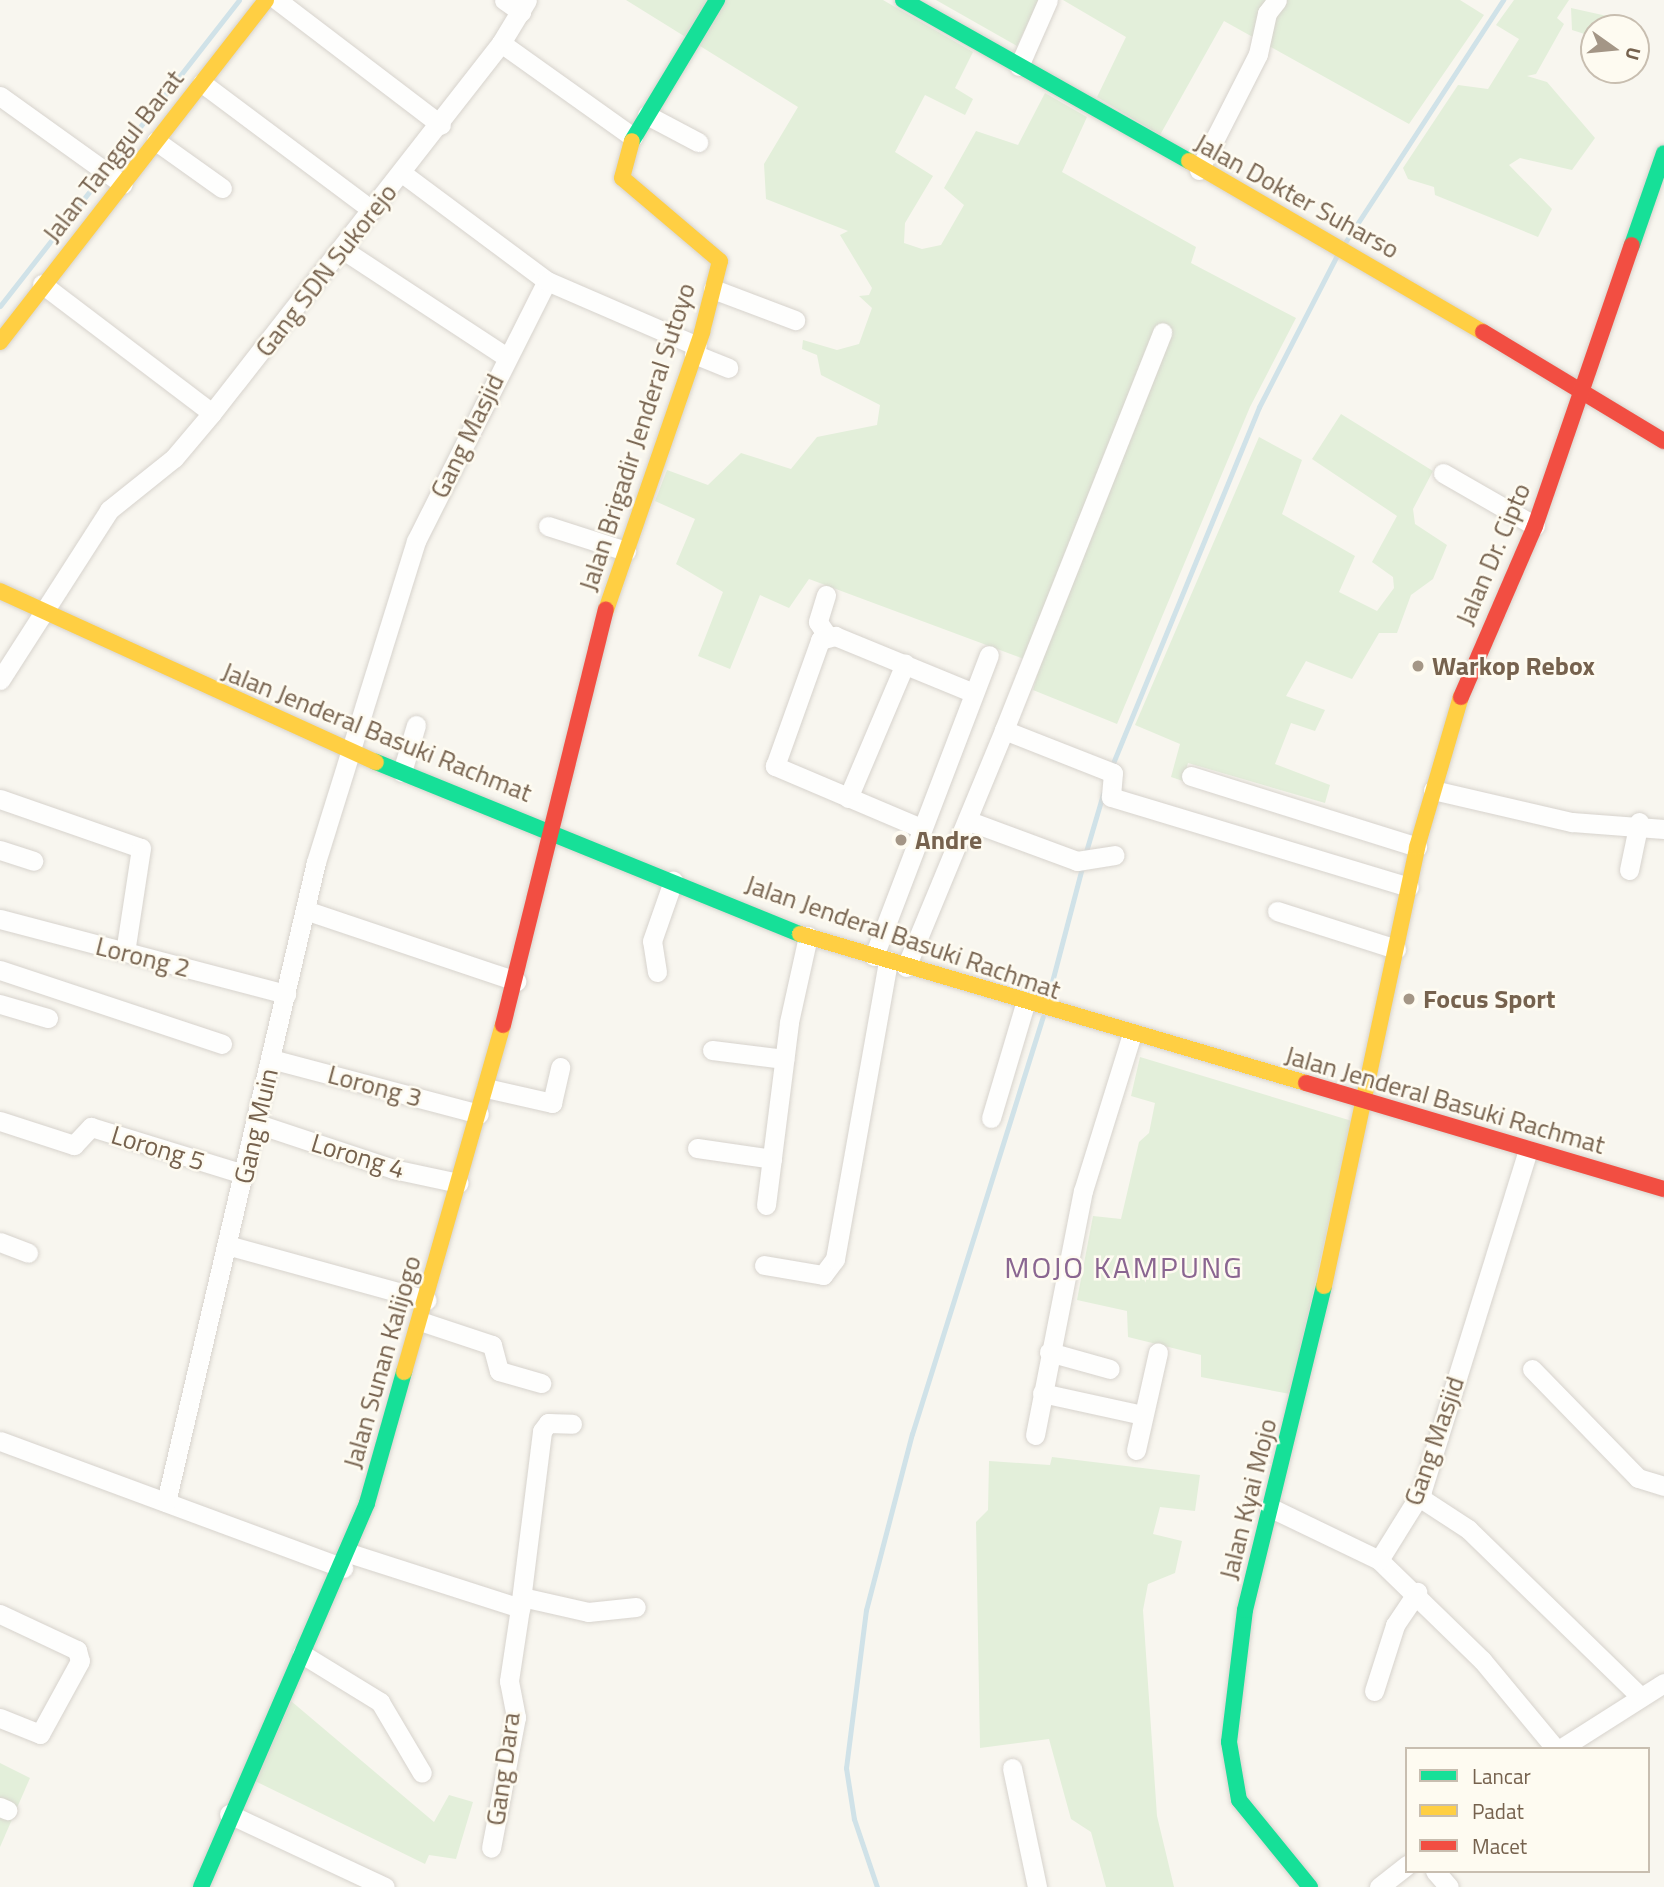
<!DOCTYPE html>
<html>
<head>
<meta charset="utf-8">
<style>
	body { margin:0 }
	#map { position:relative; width:1664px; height:1887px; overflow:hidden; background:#f8f6ef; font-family:"Titillium Web",sans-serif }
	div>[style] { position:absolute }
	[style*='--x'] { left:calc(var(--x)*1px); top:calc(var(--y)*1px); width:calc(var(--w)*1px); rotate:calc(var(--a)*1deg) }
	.green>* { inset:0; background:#e3efda }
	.stream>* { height:5px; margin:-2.5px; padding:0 2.5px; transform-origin:2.5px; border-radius:2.5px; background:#d0e2e8 }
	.roads { filter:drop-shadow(0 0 2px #d7d3cd) drop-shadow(0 0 2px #d7d3cd) }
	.street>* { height:19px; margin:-9.5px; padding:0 9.5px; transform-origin:9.5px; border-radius:9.5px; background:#fefefd }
	.fast>* { height:16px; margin:-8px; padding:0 8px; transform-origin:8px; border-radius:8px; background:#16e098 }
	.slow>* { height:16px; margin:-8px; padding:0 8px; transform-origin:8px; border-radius:8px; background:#ffcf43 }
	.jam>* { height:16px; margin:-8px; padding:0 8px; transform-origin:8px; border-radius:8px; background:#f24e42 }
	.dots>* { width:19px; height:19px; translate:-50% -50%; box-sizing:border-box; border:4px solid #fefbf1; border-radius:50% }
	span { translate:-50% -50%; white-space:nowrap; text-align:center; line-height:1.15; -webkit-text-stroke:5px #fefbf1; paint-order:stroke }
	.street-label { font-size:26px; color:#76624e }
	.poi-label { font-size:26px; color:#76624e; font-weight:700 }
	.left { translate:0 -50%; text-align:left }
	.quarter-label { font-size:30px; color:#8a6691; letter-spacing:2px }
	.legend { position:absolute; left:1405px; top:1747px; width:245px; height:126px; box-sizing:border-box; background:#fefbf1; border:2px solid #c8beb0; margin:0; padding:9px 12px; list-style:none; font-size:21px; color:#76624e }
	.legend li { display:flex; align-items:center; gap:14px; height:35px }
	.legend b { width:35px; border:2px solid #c8beb0 }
	.north { position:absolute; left:1580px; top:14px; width:70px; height:70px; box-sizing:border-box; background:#fefbf1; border:2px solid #c8beb0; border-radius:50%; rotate:105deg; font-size:19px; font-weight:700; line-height:28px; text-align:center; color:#76624e }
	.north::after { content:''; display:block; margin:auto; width:24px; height:32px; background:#a49686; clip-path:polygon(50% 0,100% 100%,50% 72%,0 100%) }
</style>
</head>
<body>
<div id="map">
	<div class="green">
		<i style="clip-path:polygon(626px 0,883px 0,973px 52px,955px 88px,973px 99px,965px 115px,925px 95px,895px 152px,933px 176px,905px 223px,904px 243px,922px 249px,941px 245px,964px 205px,944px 188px,976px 131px,1018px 145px,1045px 93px,1087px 117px,1062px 172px,1196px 247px,1191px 263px,1296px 318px,1250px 407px,1117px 724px,1033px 690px,1040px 665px,809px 579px,789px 608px,760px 595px,730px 669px,698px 656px,723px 592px,676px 564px,695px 519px,655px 501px,667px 470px,708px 485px,741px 453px,791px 469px,817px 437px,877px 425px,880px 405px,821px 375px,817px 355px,802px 349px,803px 340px,837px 350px,859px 344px,872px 308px,859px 296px,869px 295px,872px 288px,840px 235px,848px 231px,766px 199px,764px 164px,798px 107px)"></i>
		<i style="clip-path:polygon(936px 0,1039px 0,1017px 46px)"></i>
		<i style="clip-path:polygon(1063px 0,1460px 0,1484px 15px,1409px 124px,1224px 21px,1160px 135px,1097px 97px,1126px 37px)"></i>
		<i style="clip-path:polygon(1514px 0,1569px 0,1557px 18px,1564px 24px,1536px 74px,1527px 76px,1547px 82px,1595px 138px,1572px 170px,1520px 158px,1509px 165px,1552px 209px,1538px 237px,1435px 195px,1434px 187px,1408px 179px,1403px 168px,1458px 85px,1488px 89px,1519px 39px,1496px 25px)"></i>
		<i style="clip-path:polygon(1571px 8px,1607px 16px,1620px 28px,1594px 28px,1594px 37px,1572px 30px)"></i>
		<i style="clip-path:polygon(1341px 414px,1433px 471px,1413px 509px,1415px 524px,1447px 545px,1433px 579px,1411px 595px,1397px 633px,1379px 633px,1352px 679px,1306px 661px,1286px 696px,1325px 710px,1315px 731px,1291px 723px,1275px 764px,1330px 785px,1325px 803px,1188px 763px,1183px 781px,1171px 777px,1180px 744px,1135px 725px,1259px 437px,1302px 460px,1282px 514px,1355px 556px,1339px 592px,1377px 611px,1394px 588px,1393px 577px,1372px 562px,1397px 516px,1312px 459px)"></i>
		<i style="clip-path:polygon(1140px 1057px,1352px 1121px,1290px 1394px,1201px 1377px,1201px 1355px,1128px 1337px,1127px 1311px,1077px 1300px,1093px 1216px,1121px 1219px,1139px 1142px,1149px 1133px,1155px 1103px,1131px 1096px)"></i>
		<i style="clip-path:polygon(1052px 1457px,1200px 1475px,1195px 1511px,1160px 1507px,1153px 1534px,1182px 1541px,1175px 1573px,1148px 1584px,1143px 1610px,1157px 1816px,1174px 1887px,1106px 1887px,1091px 1832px,1071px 1819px,1049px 1739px,980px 1748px,976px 1522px,988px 1510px,989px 1461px,1050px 1465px)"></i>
		<i style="clip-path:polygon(291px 1701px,434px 1822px,449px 1795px,473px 1802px,456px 1859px,429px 1855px,425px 1864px,255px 1781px)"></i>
		<i style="clip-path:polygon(0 1763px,30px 1778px,0 1847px)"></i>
	</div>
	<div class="stream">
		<i style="--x:1346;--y:241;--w:288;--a:-56.9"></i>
		<i style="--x:0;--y:306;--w:388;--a:-52"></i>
		<i style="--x:1111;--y:768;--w:390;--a:-67.7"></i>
		<i style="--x:1259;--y:407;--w:171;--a:-62.8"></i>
		<i style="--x:1085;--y:855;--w:64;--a:-73.6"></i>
		<i style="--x:1048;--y:997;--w:138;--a:-75.3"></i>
		<i style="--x:877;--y:1887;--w:72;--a:-108.7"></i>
		<i style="--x:854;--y:1819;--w:52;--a:-98.9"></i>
		<i style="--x:846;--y:1768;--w:159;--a:-82.8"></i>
		<i style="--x:866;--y:1610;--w:182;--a:-75.4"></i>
		<i style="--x:912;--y:1434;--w:437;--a:-72.6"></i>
	</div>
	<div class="roads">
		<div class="street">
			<i style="--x:277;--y:0;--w:206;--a:37.3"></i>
			<i style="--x:504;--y:0;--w:21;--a:35"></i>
			<i style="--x:501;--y:43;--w:50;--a:-58.8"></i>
			<i style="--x:1019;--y:66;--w:72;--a:-66.3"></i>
			<i style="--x:202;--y:83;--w:212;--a:36.8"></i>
			<i style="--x:0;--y:96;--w:151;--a:35.6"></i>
			<i style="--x:647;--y:115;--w:58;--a:27.9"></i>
			<i style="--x:156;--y:141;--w:81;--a:35.5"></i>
			<i style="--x:1199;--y:170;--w:130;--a:-63"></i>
			<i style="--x:1258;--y:54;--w:42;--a:-77.6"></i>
			<i style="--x:1267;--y:13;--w:16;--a:-52"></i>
			<i style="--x:402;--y:173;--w:181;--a:36.7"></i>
			<i style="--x:342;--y:249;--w:195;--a:33.3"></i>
			<i style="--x:42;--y:284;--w:213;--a:37.2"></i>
			<i style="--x:713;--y:289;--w:88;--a:20.7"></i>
			<i style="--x:694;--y:354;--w:37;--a:22"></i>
			<i style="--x:1443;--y:473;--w:106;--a:29.9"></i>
			<i style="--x:548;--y:526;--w:82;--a:17.8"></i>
			<i style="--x:826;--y:595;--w:28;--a:107"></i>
			<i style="--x:818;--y:622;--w:14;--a:56"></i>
			<i style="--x:0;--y:680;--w:202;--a:-57.3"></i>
			<i style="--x:109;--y:510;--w:83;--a:-38.7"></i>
			<i style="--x:174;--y:458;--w:59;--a:-49.8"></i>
			<i style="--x:212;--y:413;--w:469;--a:-52"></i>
			<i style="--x:501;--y:43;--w:162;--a:35.5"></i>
			<i style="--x:1004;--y:730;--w:428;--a:-68.3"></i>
			<i style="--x:402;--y:772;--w:49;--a:-73.4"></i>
			<i style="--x:1191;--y:776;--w:237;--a:17.4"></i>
			<i style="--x:1433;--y:790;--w:143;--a:13"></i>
			<i style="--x:1572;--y:822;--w:92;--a:4.4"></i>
			<i style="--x:848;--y:798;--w:146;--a:-67"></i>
			<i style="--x:0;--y:799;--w:149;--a:19.2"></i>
			<i style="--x:141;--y:848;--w:105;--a:98.7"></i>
			<i style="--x:969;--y:821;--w:115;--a:20.3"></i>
			<i style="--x:1077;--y:861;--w:38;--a:-9"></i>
			<i style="--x:921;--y:828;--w:159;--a:-157"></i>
			<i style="--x:775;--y:766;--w:134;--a:-70.3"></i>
			<i style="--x:820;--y:640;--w:16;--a:-15"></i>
			<i style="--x:835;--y:636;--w:150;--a:22.3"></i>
			<i style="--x:0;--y:850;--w:35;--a:18"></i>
			<i style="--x:1629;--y:870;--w:49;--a:-78.2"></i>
			<i style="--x:305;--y:910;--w:223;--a:18.6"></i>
			<i style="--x:1277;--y:911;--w:125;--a:17.7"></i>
			<i style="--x:0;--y:919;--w:296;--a:14.7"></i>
			<i style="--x:874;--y:956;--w:322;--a:-69.1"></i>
			<i style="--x:906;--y:967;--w:256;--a:-67.5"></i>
			<i style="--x:1004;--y:730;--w:117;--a:21.5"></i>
			<i style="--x:1113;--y:773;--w:24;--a:95"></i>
			<i style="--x:1111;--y:797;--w:311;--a:16.8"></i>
			<i style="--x:0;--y:970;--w:234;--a:18.4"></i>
			<i style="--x:657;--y:972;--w:31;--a:-99"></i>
			<i style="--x:652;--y:941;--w:64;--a:-70.7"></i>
			<i style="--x:0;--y:1004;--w:50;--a:16.3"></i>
			<i style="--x:712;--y:1050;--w:73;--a:7.1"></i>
			<i style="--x:271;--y:1059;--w:215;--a:14.8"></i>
			<i style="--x:486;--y:1088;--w:68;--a:12.8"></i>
			<i style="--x:552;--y:1103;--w:37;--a:-77"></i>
			<i style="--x:991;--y:1118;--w:119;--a:-73.4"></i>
			<i style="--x:0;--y:1121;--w:78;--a:18"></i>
			<i style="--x:74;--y:1145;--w:25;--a:-47"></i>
			<i style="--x:91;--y:1127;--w:160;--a:17.1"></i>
			<i style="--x:258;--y:1124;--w:142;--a:18.4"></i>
			<i style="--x:393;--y:1169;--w:67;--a:12"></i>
			<i style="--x:697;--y:1148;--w:76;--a:8.3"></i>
			<i style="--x:1528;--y:1150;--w:357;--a:107.3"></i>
			<i style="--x:1422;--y:1491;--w:81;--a:121.9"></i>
			<i style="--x:1379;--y:1560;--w:144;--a:44.2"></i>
			<i style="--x:1482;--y:1660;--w:116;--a:50.3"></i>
			<i style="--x:766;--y:1205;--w:184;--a:-82.8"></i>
			<i style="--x:789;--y:1022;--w:88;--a:-77.5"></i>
			<i style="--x:0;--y:1242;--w:30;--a:21"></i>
			<i style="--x:227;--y:1245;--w:207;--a:15.4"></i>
			<i style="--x:764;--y:1265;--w:60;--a:9.6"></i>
			<i style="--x:823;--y:1275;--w:20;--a:-53"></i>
			<i style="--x:835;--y:1259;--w:303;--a:-79.9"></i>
			<i style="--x:420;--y:1321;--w:76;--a:18.4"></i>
			<i style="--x:492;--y:1345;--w:27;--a:75"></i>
			<i style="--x:499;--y:1371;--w:44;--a:15.9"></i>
			<i style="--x:1049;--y:1352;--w:63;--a:15.6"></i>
			<i style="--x:1532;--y:1369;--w:152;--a:45.8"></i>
			<i style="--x:1638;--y:1478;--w:27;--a:17"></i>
			<i style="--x:1042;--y:1393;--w:103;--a:12.3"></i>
			<i style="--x:1035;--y:1435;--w:249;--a:-78.9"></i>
			<i style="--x:1083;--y:1191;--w:161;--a:-72.7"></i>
			<i style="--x:0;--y:1441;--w:366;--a:20.3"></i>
			<i style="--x:1136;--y:1450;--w:100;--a:-77.3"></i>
			<i style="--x:1419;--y:1497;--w:59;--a:33.1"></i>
			<i style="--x:1468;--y:1529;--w:241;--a:44.2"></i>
			<i style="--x:166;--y:1502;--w:657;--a:-76.81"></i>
			<i style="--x:316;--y:862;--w:336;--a:-72.7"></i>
			<i style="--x:416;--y:541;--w:291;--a:-63.3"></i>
			<i style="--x:547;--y:281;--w:163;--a:23.4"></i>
			<i style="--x:1269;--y:1507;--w:122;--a:25.7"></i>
			<i style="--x:349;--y:1553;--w:180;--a:17.8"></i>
			<i style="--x:520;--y:1608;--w:74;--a:98.6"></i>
			<i style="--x:509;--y:1681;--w:37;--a:79"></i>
			<i style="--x:516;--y:1717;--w:133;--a:100.8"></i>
			<i style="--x:522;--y:1597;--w:68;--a:12.8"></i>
			<i style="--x:588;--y:1612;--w:48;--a:-5.9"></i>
			<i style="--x:520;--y:1608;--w:178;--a:-82.9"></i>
			<i style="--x:542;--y:1431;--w:10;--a:-53"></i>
			<i style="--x:548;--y:1423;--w:24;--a:2"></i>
			<i style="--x:0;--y:1614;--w:85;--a:25.1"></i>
			<i style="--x:77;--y:1650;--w:11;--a:75"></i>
			<i style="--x:80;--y:1661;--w:83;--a:118.7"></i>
			<i style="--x:40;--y:1734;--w:43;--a:-158.2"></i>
			<i style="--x:302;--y:1654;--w:92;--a:31.6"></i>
			<i style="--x:380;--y:1702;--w:82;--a:59.4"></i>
			<i style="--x:1374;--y:1691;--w:69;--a:-72.3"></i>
			<i style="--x:1395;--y:1625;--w:40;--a:-56"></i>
			<i style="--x:1560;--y:1749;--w:123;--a:-32.4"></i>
			<i style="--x:1012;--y:1768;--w:122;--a:78.1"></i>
			<i style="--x:0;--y:1807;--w:8;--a:23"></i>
			<i style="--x:229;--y:1814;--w:172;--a:25.1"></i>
			<i style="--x:1435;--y:1871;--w:21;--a:49"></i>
			<i style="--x:1379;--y:1887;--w:36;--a:-38"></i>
		</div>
		<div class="fast">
			<i style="--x:903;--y:0;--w:328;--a:29.4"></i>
			<i style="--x:632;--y:141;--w:165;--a:-58.9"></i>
			<i style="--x:1632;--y:245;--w:97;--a:-70.8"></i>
			<i style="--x:376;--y:762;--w:458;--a:22.1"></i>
			<i style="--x:201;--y:1887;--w:418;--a:-66.6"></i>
			<i style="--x:367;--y:1503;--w:136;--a:-74.2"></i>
			<i style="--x:1310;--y:1887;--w:112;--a:-129.2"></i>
			<i style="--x:1239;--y:1800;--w:59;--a:-99.8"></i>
			<i style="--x:1229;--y:1742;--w:133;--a:-83.1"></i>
			<i style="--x:1245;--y:1610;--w:333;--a:-76.3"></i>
		</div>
		<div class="slow">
			<i style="--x:1189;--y:161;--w:340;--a:30.2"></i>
			<i style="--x:0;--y:342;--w:433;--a:-52.1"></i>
			<i style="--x:0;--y:591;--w:413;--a:24.5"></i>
			<i style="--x:606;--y:610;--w:294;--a:-70.9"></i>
			<i style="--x:702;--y:332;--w:73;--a:-75.8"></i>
			<i style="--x:720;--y:261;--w:128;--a:-139.7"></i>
			<i style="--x:622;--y:178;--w:38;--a:-75"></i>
			<i style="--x:800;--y:934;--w:527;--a:16.41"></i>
			<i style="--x:1324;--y:1286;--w:449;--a:-78"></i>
			<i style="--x:1417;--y:847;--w:156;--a:-73.7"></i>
			<i style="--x:404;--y:1372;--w:361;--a:-74.1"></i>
		</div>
		<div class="jam">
			<i style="--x:1483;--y:332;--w:211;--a:31.1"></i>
			<i style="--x:1461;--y:697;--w:186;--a:-66.6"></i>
			<i style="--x:1535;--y:526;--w:297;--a:-71"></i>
			<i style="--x:503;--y:1025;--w:428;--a:-76.1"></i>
			<i style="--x:1306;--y:1083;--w:373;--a:16.5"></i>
		</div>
	</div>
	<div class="dots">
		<i style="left:1418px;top:666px;background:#a49686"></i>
		<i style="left:901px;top:840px;background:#a49686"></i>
		<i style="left:1409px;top:999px;background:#a49686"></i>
	</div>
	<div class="street-label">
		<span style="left:113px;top:156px;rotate:-52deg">Jalan Tanggul Barat</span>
		<span style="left:1297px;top:196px;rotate:29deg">Jalan Dokter Suharso</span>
		<span style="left:326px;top:270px;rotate:-52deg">Gang SDN Sukorejo</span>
		<span style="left:467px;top:436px;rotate:-64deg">Gang Masjid</span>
		<span style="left:637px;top:437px;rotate:-72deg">Jalan Brigadir Jenderal Sutoyo</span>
		<span style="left:1493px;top:554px;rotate:-67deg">Jalan Dr. Cipto</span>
		<span style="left:377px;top:732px;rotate:22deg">Jalan Jenderal Basuki Rachmat</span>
		<span style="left:903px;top:937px;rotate:19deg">Jalan Jenderal Basuki Rachmat</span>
		<span style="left:143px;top:957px;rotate:14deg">Lorong 2</span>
		<span style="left:375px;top:1086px;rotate:15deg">Lorong 3</span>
		<span style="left:1445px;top:1100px;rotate:16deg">Jalan Jenderal Basuki Rachmat</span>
		<span style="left:256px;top:1126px;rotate:-77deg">Gang Muin</span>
		<span style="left:158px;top:1148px;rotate:17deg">Lorong 5</span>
		<span style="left:358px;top:1156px;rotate:17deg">Lorong 4</span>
		<span style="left:382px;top:1362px;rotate:-74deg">Jalan Sunan Kalijogo</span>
		<span style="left:1434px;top:1441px;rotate:-71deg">Gang Masjid</span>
		<span style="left:1248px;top:1499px;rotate:-76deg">Jalan Kyai Mojo</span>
		<span style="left:503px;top:1769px;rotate:-82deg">Gang Dara</span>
	</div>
	<div class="poi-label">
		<span class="left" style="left:1432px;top:666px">Warkop Rebox</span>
		<span class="left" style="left:915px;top:840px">Andre</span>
		<span class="left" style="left:1423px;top:999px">Focus Sport</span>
	</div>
	<div class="quarter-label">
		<span style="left:1124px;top:1267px">MOJO KAMPUNG</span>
	</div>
	<ul class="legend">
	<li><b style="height:9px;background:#16e098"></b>Lancar</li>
	<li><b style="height:9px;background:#ffcf43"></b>Padat</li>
	<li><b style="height:9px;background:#f24e42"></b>Macet</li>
	</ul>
	<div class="north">U</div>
</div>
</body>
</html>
